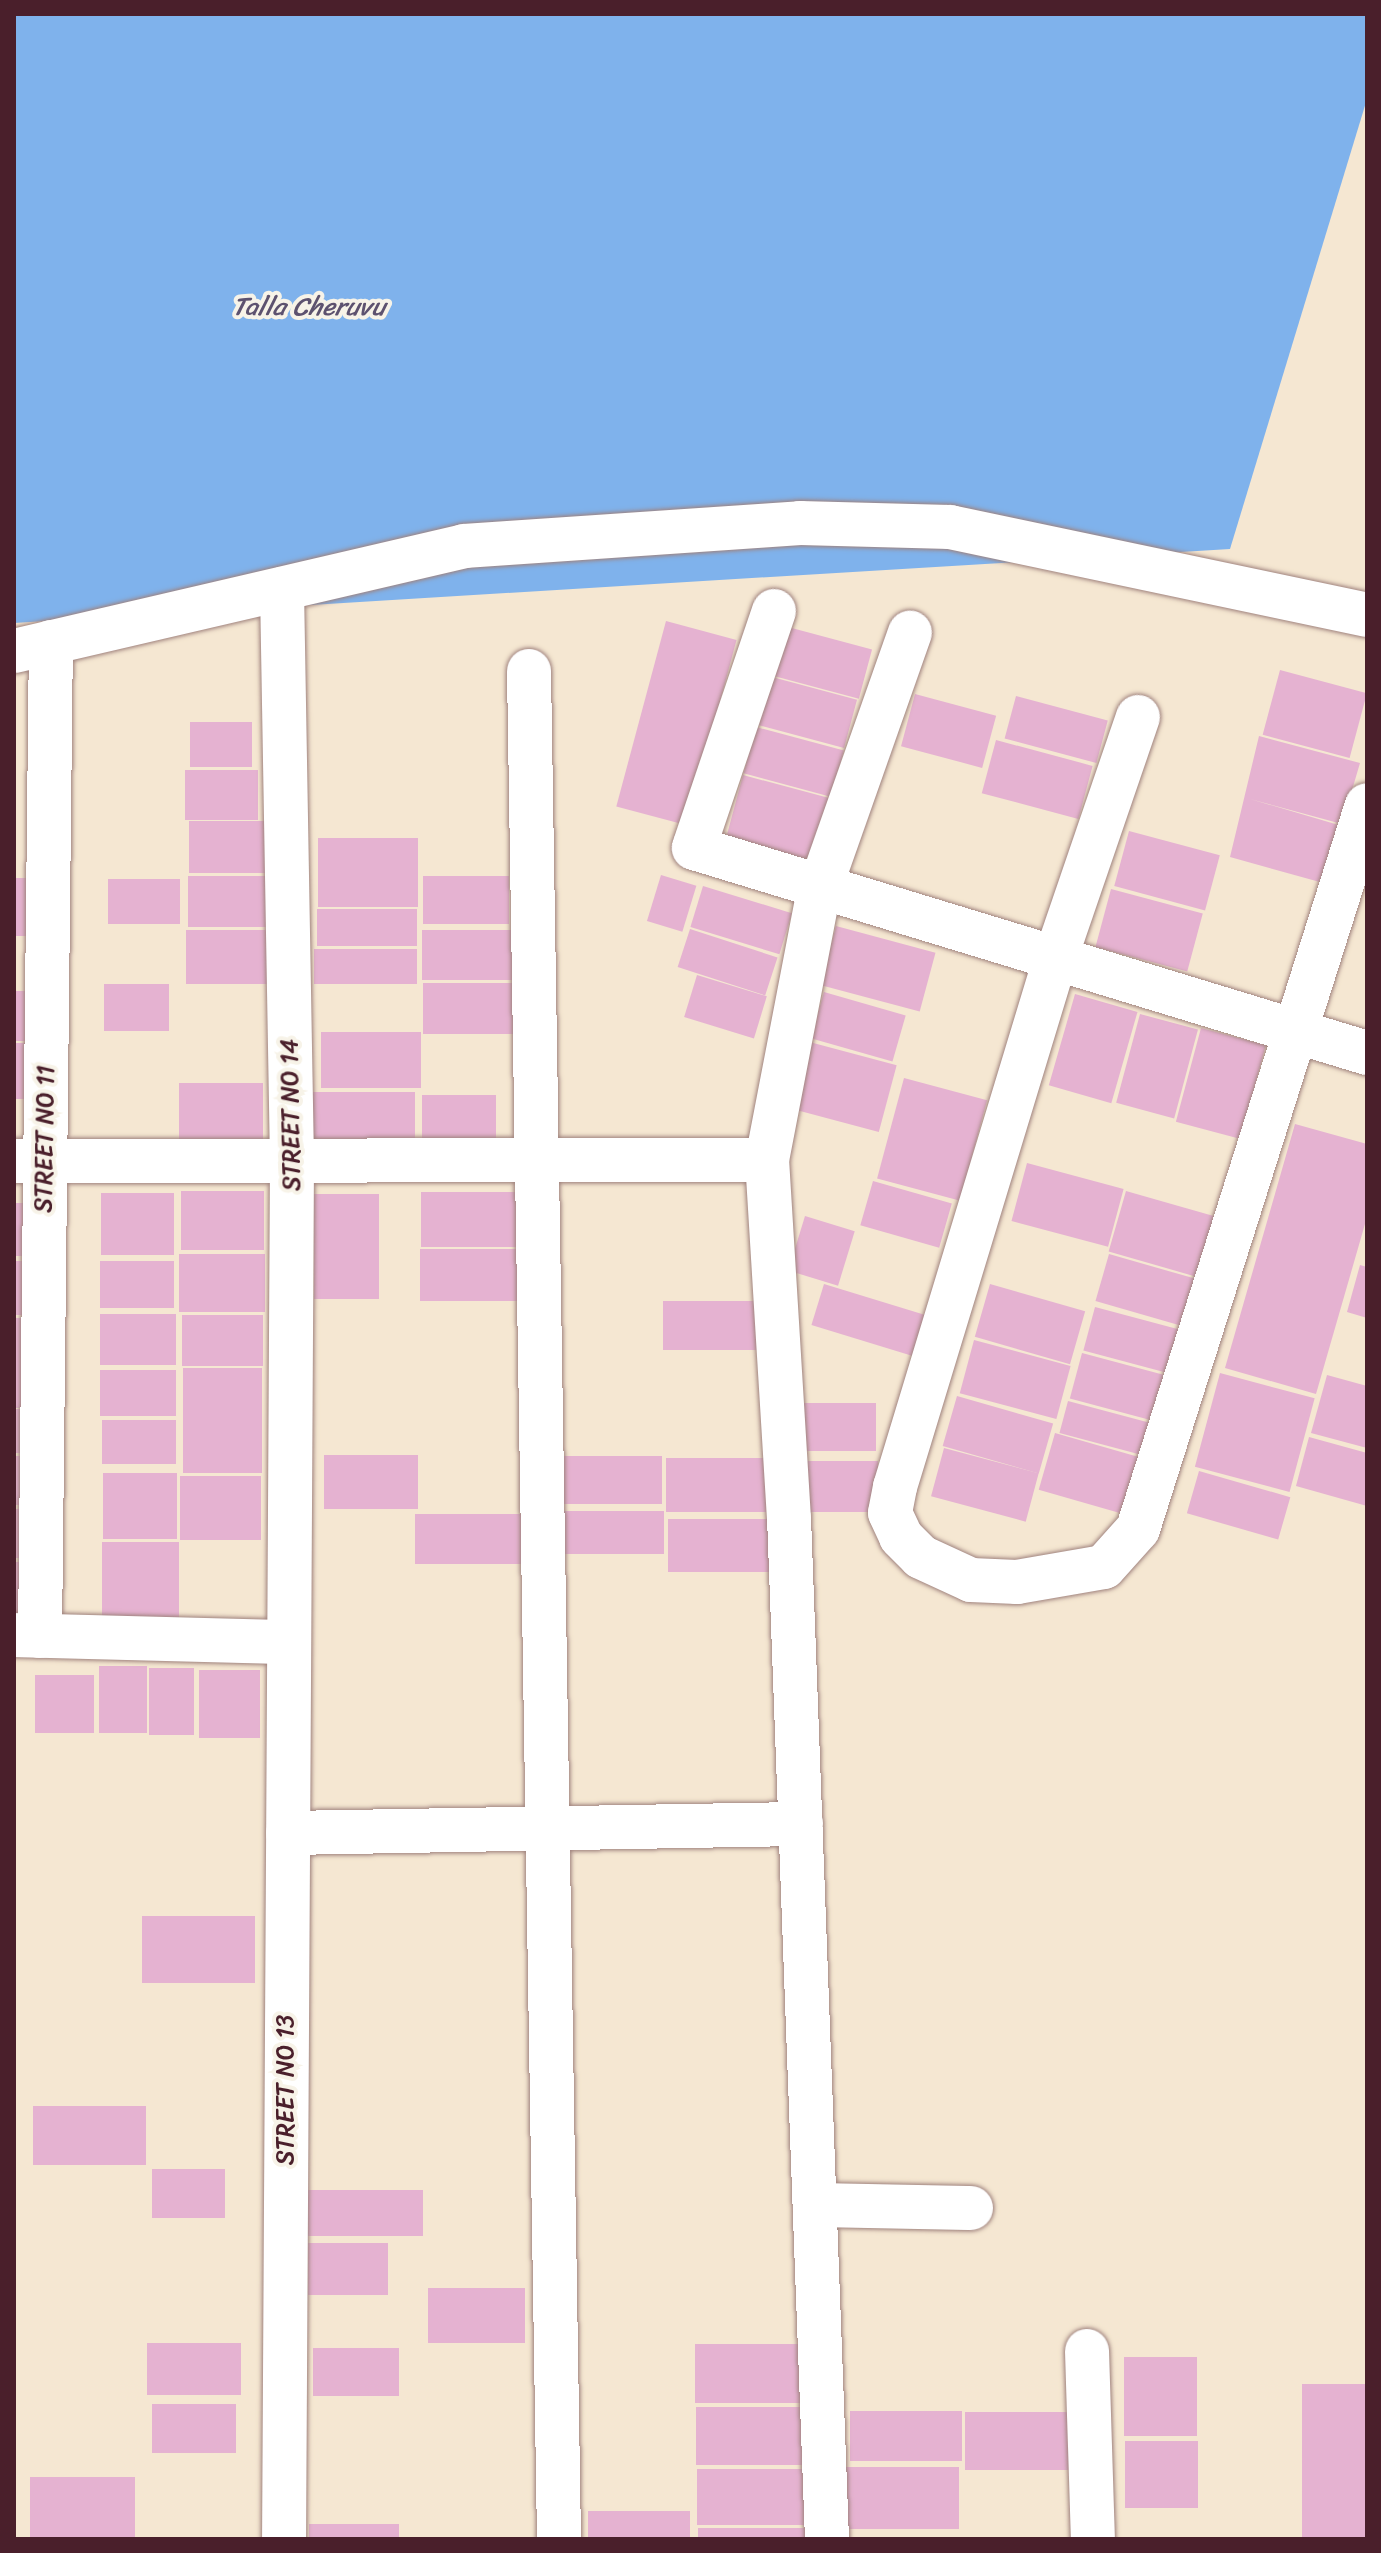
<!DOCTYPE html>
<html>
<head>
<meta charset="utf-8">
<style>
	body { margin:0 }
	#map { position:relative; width:1381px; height:2553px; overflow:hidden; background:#f5e7d2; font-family:Sriracha,sans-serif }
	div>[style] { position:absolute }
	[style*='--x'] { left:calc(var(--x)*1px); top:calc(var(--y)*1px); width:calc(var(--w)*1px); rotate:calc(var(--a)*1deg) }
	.water>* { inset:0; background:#7fb2ec }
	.building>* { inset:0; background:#e5b2d1; transform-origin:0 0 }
	.roads { filter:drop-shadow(0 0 2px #a0837e) drop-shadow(0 0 2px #a0837e) }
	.minor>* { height:44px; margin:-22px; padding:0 22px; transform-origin:22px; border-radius:22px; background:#fff }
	span { translate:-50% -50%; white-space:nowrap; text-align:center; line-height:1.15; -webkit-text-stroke:8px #f7f3e8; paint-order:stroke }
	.street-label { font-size:24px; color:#4a1f2b }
	.water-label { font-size:26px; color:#5d526f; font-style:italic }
	.frame { position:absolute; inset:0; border:16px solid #4a1f2b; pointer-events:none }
</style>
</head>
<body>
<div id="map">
	<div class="water">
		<i style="clip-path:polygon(14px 14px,1367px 14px,1367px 99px,1230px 549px,14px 623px)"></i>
	</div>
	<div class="building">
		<i style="left:666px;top:621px;width:73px;height:192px;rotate:15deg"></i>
		<i style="left:788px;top:627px;width:87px;height:51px;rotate:15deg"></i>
		<i style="left:1280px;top:670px;width:90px;height:67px;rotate:15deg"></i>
		<i style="left:772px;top:677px;width:88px;height:50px;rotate:15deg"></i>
		<i style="left:915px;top:694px;width:84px;height:54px;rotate:15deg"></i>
		<i style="left:1016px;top:696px;width:95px;height:44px;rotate:15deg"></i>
		<i style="left:190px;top:722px;width:62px;height:45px"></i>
		<i style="left:756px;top:727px;width:91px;height:48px;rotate:15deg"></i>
		<i style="clip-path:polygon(1259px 736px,1360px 763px,1342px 824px,1250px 799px,1342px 826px,1327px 884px,1230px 857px)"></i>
		<i style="left:996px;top:740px;width:100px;height:55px;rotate:15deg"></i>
		<i style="left:185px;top:770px;width:73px;height:50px"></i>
		<i style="left:743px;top:775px;width:91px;height:65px;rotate:15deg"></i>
		<i style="left:189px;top:821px;width:80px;height:52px"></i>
		<i style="left:1129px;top:831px;width:94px;height:57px;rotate:15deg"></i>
		<i style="left:318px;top:838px;width:100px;height:69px"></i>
		<i style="left:661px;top:875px;width:37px;height:48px;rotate:17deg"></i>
		<i style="left:188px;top:876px;width:79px;height:51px"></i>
		<i style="left:423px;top:876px;width:86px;height:48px"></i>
		<i style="left:14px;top:878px;width:15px;height:58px"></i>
		<i style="left:108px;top:879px;width:72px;height:45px"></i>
		<i style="left:703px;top:886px;width:93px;height:43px;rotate:17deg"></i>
		<i style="left:1111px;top:889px;width:95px;height:60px;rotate:15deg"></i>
		<i style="left:317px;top:909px;width:100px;height:37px"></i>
		<i style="left:836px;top:926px;width:103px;height:61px;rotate:15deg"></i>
		<i style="left:690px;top:929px;width:92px;height:40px;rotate:18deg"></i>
		<i style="left:186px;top:930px;width:81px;height:54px"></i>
		<i style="left:422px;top:930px;width:91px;height:50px"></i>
		<i style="left:314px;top:949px;width:103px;height:35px"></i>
		<i style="left:697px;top:975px;width:73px;height:44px;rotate:17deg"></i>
		<i style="left:423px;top:983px;width:94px;height:51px"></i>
		<i style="left:104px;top:984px;width:65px;height:47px"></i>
		<i style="left:14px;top:991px;width:18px;height:50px"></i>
		<i style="left:824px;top:992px;width:85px;height:48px;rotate:16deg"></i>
		<i style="left:1075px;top:994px;width:65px;height:95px;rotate:16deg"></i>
		<i style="left:1140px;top:1014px;width:60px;height:92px;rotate:15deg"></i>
		<i style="left:1201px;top:1028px;width:67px;height:97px;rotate:15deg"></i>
		<i style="left:321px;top:1032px;width:100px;height:56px"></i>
		<i style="left:802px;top:1040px;width:98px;height:69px;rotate:15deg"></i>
		<i style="left:14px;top:1043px;width:25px;height:56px"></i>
		<i style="left:904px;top:1078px;width:86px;height:104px;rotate:15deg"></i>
		<i style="left:179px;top:1083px;width:84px;height:63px"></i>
		<i style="left:310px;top:1092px;width:105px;height:48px"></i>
		<i style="left:422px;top:1095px;width:74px;height:46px"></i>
		<i style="clip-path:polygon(1295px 1124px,1367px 1144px,1367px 1217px,1316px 1394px,1225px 1368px)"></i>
		<i style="left:1027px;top:1163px;width:100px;height:60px;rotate:15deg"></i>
		<i style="left:873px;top:1181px;width:82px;height:46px;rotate:16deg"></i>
		<i style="left:181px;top:1191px;width:83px;height:59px"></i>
		<i style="left:1126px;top:1191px;width:92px;height:63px;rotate:16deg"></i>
		<i style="left:421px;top:1192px;width:105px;height:55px"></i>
		<i style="left:101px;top:1193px;width:73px;height:62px"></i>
		<i style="left:314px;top:1194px;width:65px;height:105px"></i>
		<i style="left:14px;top:1203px;width:11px;height:53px"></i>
		<i style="left:805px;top:1216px;width:52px;height:57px;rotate:17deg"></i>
		<i style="left:420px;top:1249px;width:105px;height:52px"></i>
		<i style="left:179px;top:1254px;width:86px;height:58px"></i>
		<i style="left:1109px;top:1254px;width:91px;height:49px;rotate:16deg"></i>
		<i style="left:14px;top:1261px;width:11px;height:54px"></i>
		<i style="left:100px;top:1261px;width:74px;height:47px"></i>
		<i style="clip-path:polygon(1360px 1265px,1367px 1267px,1367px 1318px,1347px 1312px)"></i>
		<i style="left:824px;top:1284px;width:111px;height:43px;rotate:17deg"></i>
		<i style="left:990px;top:1284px;width:99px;height:55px;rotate:16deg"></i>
		<i style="left:663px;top:1301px;width:96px;height:49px"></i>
		<i style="left:1095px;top:1307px;width:94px;height:45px;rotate:15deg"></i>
		<i style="left:100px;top:1314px;width:76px;height:51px"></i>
		<i style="left:182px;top:1315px;width:81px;height:51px"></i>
		<i style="left:14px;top:1318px;width:12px;height:90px"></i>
		<i style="left:974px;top:1340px;width:100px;height:55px;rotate:15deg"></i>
		<i style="left:1082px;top:1353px;width:92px;height:47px;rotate:15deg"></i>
		<i style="left:183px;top:1368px;width:79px;height:105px"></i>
		<i style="left:100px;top:1370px;width:76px;height:46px"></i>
		<i style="left:1220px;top:1373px;width:98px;height:97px;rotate:15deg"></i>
		<i style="clip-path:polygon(1327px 1375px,1367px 1386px,1367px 1448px,1311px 1433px)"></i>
		<i style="left:957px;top:1396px;width:100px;height:52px;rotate:16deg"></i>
		<i style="left:1068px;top:1401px;width:98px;height:33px;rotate:15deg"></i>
		<i style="left:792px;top:1403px;width:84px;height:48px"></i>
		<i style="left:14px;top:1409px;width:11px;height:44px"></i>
		<i style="left:102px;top:1420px;width:74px;height:44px"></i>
		<i style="left:1055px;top:1433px;width:97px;height:59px;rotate:16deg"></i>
		<i style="clip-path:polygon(1309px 1437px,1367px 1453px,1367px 1506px,1296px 1486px)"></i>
		<i style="left:944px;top:1448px;width:98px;height:50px;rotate:15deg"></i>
		<i style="left:324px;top:1455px;width:94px;height:54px"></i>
		<i style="left:14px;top:1456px;width:9px;height:49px"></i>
		<i style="left:562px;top:1456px;width:100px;height:48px"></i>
		<i style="left:666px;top:1458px;width:100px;height:54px"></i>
		<i style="left:795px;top:1461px;width:83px;height:51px"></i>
		<i style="left:1199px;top:1471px;width:95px;height:44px;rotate:16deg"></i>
		<i style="left:103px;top:1473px;width:74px;height:66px"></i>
		<i style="left:180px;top:1476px;width:81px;height:64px"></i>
		<i style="left:14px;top:1509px;width:15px;height:49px"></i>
		<i style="left:564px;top:1511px;width:100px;height:43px"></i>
		<i style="left:415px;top:1514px;width:107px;height:50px"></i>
		<i style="left:668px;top:1519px;width:103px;height:53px"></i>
		<i style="left:102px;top:1542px;width:77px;height:76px"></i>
		<i style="left:14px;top:1562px;width:17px;height:58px"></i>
		<i style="left:99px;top:1666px;width:48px;height:67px"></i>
		<i style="left:149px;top:1668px;width:45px;height:67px"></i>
		<i style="left:199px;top:1670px;width:61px;height:68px"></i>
		<i style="left:35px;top:1675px;width:59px;height:58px"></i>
		<i style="left:142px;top:1916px;width:113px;height:67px"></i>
		<i style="left:33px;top:2106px;width:113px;height:59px"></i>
		<i style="left:152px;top:2169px;width:73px;height:49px"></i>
		<i style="left:306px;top:2190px;width:117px;height:46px"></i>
		<i style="left:308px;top:2243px;width:80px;height:52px"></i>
		<i style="left:428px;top:2288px;width:97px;height:55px"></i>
		<i style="left:147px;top:2343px;width:94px;height:52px"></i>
		<i style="left:695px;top:2344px;width:117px;height:59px"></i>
		<i style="left:313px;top:2348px;width:86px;height:48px"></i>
		<i style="left:1124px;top:2357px;width:73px;height:79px"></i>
		<i style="left:1302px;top:2384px;width:65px;height:155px"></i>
		<i style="left:152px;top:2404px;width:84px;height:49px"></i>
		<i style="left:696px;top:2407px;width:118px;height:58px"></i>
		<i style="left:850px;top:2411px;width:112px;height:50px"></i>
		<i style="left:965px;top:2412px;width:110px;height:58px"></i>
		<i style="left:1125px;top:2441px;width:73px;height:67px"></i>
		<i style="left:846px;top:2467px;width:113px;height:62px"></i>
		<i style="left:697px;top:2469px;width:116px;height:56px"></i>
		<i style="left:30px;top:2477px;width:105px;height:62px"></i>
		<i style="left:588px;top:2511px;width:102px;height:28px"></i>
		<i style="left:309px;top:2524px;width:90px;height:15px"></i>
		<i style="left:698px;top:2528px;width:113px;height:11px"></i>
	</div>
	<div class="roads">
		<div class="minor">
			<i style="--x:282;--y:589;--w:572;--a:89"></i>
			<i style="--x:292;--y:1161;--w:1378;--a:90.33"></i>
			<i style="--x:774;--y:611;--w:250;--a:108.7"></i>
			<i style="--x:694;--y:848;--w:704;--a:16.94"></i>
			<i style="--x:14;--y:651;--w:462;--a:-13.1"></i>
			<i style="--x:464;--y:546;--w:337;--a:-3.9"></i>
			<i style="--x:800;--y:523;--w:150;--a:1.5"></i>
			<i style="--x:950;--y:527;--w:426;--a:11.9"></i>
			<i style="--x:529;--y:671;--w:1868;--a:89.08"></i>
			<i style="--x:1138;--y:717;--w:257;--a:108.9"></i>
			<i style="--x:1055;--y:960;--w:551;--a:106.89"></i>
			<i style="--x:895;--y:1487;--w:26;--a:101"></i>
			<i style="--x:890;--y:1513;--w:26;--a:65"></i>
			<i style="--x:901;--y:1537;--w:28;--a:45"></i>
			<i style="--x:921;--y:1557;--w:55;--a:24.7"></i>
			<i style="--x:971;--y:1580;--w:46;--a:2.5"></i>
			<i style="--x:1017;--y:1582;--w:88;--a:-9.8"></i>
			<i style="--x:1104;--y:1567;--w:51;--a:-48.2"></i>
			<i style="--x:1138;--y:1529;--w:759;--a:-72.45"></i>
			<i style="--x:14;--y:1161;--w:753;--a:-0.08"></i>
			<i style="--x:14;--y:1635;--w:275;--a:1.5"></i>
			<i style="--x:40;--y:1636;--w:994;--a:-89.37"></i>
			<i style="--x:288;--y:1833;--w:513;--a:-1.01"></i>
			<i style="--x:815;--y:2205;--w:156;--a:1.1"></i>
			<i style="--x:1087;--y:2351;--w:188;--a:88.2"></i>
			<i style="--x:827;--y:2539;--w:1021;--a:-92.13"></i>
			<i style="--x:789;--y:1519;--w:360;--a:-93.5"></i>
			<i style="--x:767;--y:1160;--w:274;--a:-79.1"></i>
			<i style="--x:819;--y:891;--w:274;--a:-70.6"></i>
		</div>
	</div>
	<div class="street-label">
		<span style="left:291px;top:1115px;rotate:-91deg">STREET NO 14</span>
		<span style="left:45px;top:1139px;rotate:-89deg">STREET NO 11</span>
		<span style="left:286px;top:2090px;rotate:-90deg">STREET NO 13</span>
	</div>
	<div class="water-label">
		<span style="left:309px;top:307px">Talla Cheruvu</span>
	</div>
	<div class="frame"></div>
</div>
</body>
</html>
